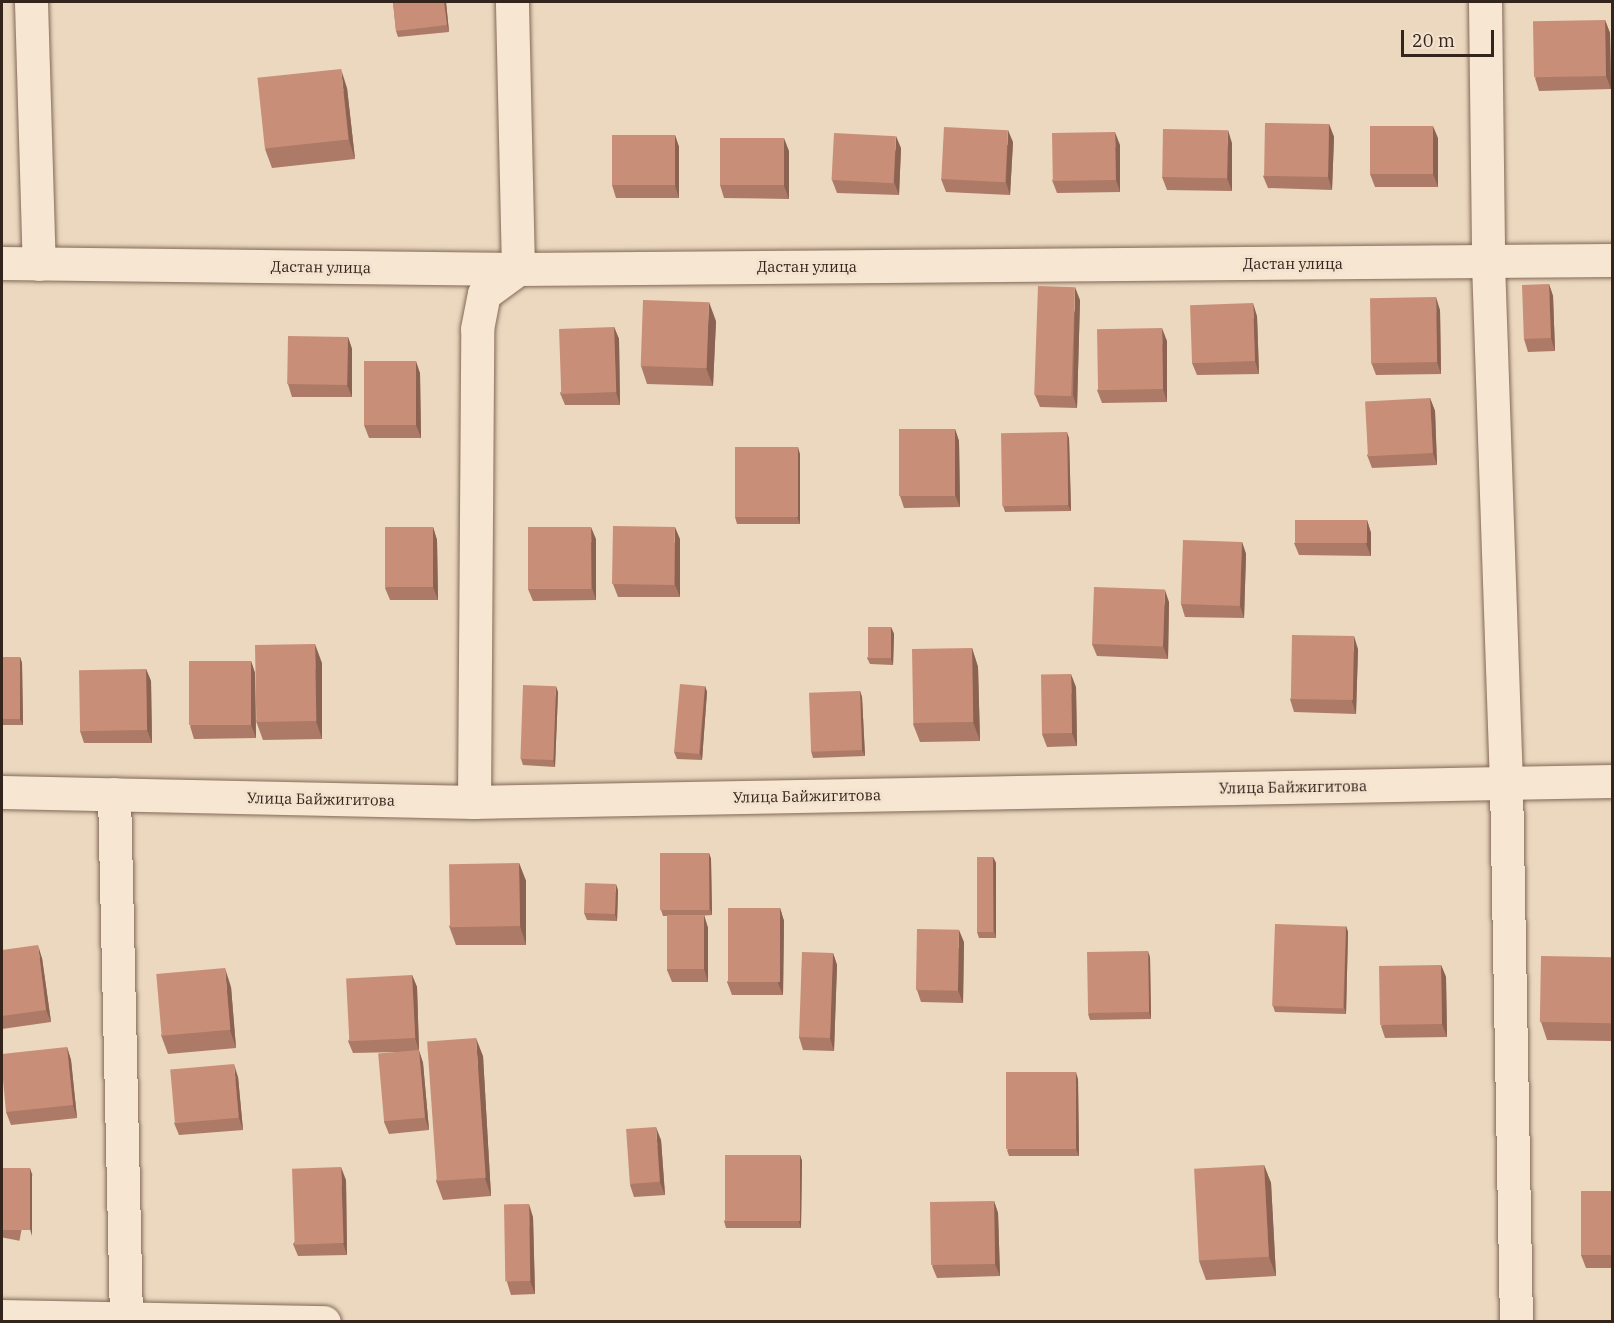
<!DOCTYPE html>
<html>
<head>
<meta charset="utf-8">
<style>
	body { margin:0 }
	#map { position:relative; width:1614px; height:1323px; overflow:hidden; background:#ebd8bf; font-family:"IBM Plex Serif",serif }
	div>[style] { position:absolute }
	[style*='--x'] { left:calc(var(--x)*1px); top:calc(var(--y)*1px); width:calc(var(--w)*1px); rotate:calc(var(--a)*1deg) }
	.roads { filter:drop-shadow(0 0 2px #836958) drop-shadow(0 0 2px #836958) }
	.minor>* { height:33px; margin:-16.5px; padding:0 16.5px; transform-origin:16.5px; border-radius:16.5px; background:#f7e7d2 }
	.wall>* { inset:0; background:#ac7a66; transform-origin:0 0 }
	.shaded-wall>* { inset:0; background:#8c6353 }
	.building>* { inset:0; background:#c88e77; transform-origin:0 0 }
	span { translate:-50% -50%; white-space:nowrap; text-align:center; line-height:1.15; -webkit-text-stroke:6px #f3e3ce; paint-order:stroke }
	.street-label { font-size:15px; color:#33241c }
	.frame { position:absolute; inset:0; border:3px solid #33241c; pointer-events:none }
	.scale { position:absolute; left:1401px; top:30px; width:93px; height:27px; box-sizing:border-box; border:3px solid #33241c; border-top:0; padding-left:8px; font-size:18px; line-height:21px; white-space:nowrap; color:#33241c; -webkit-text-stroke:4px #f3e3ce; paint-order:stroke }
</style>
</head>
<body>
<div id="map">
	<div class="roads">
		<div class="minor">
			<i style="--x:31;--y:2;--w:262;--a:88.3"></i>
			<i style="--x:1485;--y:2;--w:261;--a:89.3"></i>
			<i style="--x:1488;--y:263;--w:520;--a:88.02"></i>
			<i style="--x:1506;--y:783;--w:539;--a:88.94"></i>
			<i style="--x:2;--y:263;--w:516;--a:0.67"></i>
			<i style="--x:518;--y:269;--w:1094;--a:-0.47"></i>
			<i style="--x:2;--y:792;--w:472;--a:1.2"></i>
			<i style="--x:474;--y:802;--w:1138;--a:-1.06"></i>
			<i style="--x:114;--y:794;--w:524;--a:88.69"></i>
			<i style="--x:474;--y:802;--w:473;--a:-89.6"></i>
			<i style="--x:477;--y:329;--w:36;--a:-79"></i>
			<i style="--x:484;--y:294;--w:42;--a:-36.3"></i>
			<i style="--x:518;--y:269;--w:267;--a:-91.3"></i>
			<i style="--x:2;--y:1316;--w:322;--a:1.1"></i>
		</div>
	</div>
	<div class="wall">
		<i style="clip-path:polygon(393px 2px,446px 2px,449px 32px,398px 37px,396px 31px)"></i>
		<i style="clip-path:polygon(1605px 20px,1610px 33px,1611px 89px,1539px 91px,1535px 78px)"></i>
		<i style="clip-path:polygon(347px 88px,355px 159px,272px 168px,265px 149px)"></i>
		<i style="clip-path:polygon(1329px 124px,1334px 137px,1332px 190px,1268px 188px,1263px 176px)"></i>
		<i style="clip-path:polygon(675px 135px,679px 147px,679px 198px,616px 198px,612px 185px)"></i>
		<i style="clip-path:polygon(1438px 138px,1438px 187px,1375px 187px,1370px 174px)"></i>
		<i style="clip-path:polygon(1013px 142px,1010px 195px,946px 192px,941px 179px)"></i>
		<i style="clip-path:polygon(1232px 143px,1232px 191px,1167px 190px,1162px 177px)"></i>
		<i style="clip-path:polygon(1120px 145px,1120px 192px,1057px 193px,1052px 180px)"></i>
		<i style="clip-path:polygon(901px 148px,899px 195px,837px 193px,832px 180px)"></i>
		<i style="clip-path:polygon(789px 151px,789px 199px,724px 198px,720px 185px)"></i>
		<i style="clip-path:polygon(1549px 284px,1553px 296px,1555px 351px,1528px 352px,1524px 339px)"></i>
		<i style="clip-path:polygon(1080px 300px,1077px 408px,1040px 407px,1035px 395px)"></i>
		<i style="clip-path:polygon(1440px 310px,1441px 374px,1376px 375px,1371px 362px)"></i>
		<i style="clip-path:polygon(1257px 316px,1259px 374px,1197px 375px,1192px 363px)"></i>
		<i style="clip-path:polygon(716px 321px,713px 386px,647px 384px,641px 366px)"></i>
		<i style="clip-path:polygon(614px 327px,619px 339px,620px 405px,565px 405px,560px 393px)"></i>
		<i style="clip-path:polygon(348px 337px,352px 349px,352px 397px,292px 397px,288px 384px)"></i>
		<i style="clip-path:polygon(1167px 341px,1167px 402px,1102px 403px,1097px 390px)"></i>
		<i style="clip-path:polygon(420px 373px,421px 438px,369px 438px,364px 425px)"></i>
		<i style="clip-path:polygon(1430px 398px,1435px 411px,1437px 465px,1372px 468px,1367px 455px)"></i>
		<i style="clip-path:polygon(955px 429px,959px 441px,960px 507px,904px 508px,900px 496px)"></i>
		<i style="clip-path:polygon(1069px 438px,1071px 511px,1005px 512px,1003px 506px)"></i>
		<i style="clip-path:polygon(800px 454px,800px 524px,737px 524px,735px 517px)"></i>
		<i style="clip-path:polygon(1367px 520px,1371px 533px,1371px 556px,1299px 555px,1294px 543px)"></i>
		<i style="clip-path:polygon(433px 527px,437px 540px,438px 600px,390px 600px,385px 588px)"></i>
		<i style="clip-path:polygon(596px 539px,596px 600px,533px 601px,528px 589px)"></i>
		<i style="clip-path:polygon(680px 539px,680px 597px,618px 597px,613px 584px)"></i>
		<i style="clip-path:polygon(1242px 542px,1246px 554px,1244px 618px,1185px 617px,1181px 604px)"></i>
		<i style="clip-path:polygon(1169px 602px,1168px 659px,1097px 656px,1092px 644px)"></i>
		<i style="clip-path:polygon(891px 627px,894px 634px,893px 665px,870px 664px,867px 658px)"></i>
		<i style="clip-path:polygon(972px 648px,978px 667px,980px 741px,920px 742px,913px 724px)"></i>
		<i style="clip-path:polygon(1358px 649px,1356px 714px,1294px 712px,1290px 699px)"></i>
		<i style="clip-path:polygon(2px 657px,20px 657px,22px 663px,23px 725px,2px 725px)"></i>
		<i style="clip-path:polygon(251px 661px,255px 673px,256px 738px,194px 739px,190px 726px)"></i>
		<i style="clip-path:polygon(322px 663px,322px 739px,263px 740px,256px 721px)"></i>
		<i style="clip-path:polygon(146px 669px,151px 681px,152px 743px,84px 743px,80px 731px)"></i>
		<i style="clip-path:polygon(705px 686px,707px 692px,702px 760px,677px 759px,674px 752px)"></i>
		<i style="clip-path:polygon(1076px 687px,1077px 746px,1047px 747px,1042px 734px)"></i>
		<i style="clip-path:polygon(860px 691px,862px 697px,865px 756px,813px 758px,811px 751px)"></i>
		<i style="clip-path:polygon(558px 692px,555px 767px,523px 765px,521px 759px)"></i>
		<i style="clip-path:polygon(709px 853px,711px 859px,712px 915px,697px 916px,704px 915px,708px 928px,708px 982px,672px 982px,667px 970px,667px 916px,663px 916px,661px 910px)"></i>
		<i style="clip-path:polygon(993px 857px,996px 863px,996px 938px,979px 938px,977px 932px)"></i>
		<i style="clip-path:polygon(519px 863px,526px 881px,526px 945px,456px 945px,449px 926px)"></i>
		<i style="clip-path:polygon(618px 890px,617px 921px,587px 920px,584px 913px)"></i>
		<i style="clip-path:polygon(780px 908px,784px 921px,783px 995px,732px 995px,727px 982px)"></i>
		<i style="clip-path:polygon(1346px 926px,1348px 932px,1346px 1014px,1275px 1012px,1273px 1006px)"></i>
		<i style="clip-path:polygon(964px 942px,963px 1003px,921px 1002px,917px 990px)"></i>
		<i style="clip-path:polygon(2px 950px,42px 958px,51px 1022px,2px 1029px)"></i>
		<i style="clip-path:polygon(833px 953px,837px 965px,834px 1051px,803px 1050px,799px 1037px)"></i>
		<i style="clip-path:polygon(1150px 957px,1151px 1019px,1090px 1020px,1088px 1014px)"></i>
		<i style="clip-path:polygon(1612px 957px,1612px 1041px,1547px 1040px,1541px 1022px)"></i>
		<i style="clip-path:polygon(1441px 965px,1446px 977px,1447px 1037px,1385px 1038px,1381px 1026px)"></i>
		<i style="clip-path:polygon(412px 975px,417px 987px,419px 1051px,423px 1063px,429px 1130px,389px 1134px,384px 1122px,398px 1052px,353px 1053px,348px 1041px)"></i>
		<i style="clip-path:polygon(231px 987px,236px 1048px,168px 1054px,161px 1035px)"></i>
		<i style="clip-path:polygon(67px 1047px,71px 1060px,77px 1118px,11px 1125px,6px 1112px)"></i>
		<i style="clip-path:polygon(483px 1056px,491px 1196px,443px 1200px,436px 1181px)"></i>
		<i style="clip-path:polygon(238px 1077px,243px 1130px,179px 1135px,174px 1123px)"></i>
		<i style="clip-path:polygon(1078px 1079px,1079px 1156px,1009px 1156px,1007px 1150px)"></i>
		<i style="clip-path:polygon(661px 1140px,665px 1195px,634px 1197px,630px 1185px)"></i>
		<i style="clip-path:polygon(800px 1155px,802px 1161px,801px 1228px,726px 1228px,724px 1221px)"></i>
		<i style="clip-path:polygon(1264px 1165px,1271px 1183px,1276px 1276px,1206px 1280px,1199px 1261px)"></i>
		<i style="left:2px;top:1168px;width:31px;height:68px;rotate:11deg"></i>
		<i style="clip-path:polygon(346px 1180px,347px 1255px,298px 1256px,293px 1244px)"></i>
		<i style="clip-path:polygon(1612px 1191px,1612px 1268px,1586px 1268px,1581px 1255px)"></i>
		<i style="clip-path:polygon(994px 1201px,998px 1213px,1000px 1276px,937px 1278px,932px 1266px)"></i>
		<i style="clip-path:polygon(533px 1217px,535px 1294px,511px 1295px,507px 1282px)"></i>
	</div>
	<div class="shaded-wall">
		<i style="clip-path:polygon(444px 2px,446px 2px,449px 32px,447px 25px)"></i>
		<i style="clip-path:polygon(1605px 20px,1610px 33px,1611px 89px,1606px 76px)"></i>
		<i style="clip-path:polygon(341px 69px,347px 88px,355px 159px,349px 140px)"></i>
		<i style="clip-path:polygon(1329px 124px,1334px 137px,1332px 190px,1328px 177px)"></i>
		<i style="clip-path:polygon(1433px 126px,1438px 138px,1438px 187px,1433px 174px)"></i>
		<i style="clip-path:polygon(1008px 130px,1013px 142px,1010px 195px,1006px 182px)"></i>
		<i style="clip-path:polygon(1228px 130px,1232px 143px,1232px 191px,1227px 178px)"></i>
		<i style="clip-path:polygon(1115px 132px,1120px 145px,1120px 192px,1116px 180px)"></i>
		<i style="clip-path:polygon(675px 135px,679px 147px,679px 198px,675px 186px)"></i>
		<i style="clip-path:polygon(896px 136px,901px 148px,899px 195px,894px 182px)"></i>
		<i style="clip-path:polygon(784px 138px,789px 151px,789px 199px,784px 186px)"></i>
		<i style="clip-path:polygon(1549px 284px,1553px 296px,1555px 351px,1551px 338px)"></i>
		<i style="clip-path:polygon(1075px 287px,1080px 300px,1077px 408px,1073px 395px)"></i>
		<i style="clip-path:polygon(1436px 297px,1440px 310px,1441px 374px,1437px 362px)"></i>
		<i style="clip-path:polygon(709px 302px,716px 321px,713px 386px,706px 368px)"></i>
		<i style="clip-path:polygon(1253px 303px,1257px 316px,1259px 374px,1255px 361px)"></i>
		<i style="clip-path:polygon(614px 327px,619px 339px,620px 405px,616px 392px)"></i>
		<i style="clip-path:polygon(1162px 328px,1167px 341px,1167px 402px,1163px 389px)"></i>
		<i style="clip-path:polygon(348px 337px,352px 349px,352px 397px,347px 385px)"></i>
		<i style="clip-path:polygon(416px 361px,420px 373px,421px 438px,416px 425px)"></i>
		<i style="clip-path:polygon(1430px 398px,1435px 411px,1437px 465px,1433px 453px)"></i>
		<i style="clip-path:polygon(955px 429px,959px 441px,960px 507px,955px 495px)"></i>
		<i style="clip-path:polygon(1067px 432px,1069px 438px,1071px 511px,1068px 505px)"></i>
		<i style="clip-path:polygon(798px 447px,800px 454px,800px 524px,797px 517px)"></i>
		<i style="clip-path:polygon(1367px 520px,1371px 533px,1371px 556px,1366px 544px)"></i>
		<i style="clip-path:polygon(433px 527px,437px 540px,438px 600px,433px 587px)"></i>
		<i style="clip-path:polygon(591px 527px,596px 539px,596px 600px,592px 588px)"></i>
		<i style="clip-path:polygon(675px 527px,680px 539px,680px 597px,675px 585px)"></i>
		<i style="clip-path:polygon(1242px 542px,1246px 554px,1244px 618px,1240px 606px)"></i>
		<i style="clip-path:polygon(1165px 590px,1169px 602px,1168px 659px,1163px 646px)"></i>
		<i style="clip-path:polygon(891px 627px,894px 634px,893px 665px,891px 659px)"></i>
		<i style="clip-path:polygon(1354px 636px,1358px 649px,1356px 714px,1352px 701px)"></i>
		<i style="clip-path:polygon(315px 644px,322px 663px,322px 739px,316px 721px)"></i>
		<i style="clip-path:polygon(972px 648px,978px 667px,980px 741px,973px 722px)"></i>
		<i style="clip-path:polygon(20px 657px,22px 663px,23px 725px,20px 719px)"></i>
		<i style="clip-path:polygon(251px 661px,255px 673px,256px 738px,251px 725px)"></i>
		<i style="clip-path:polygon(146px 669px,151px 681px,152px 743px,147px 730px)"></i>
		<i style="clip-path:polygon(1071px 674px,1076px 687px,1077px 746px,1072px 733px)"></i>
		<i style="clip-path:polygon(556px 686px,558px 692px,555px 767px,553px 760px)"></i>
		<i style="clip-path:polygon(705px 686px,707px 692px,702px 760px,700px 754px)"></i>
		<i style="clip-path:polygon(860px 691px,862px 697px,865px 756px,862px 750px)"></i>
		<i style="clip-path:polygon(709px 853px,711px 859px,712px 915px,710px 909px)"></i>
		<i style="clip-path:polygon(993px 857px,996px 863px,996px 938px,994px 931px)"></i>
		<i style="clip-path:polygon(519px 863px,526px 881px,526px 945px,520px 926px)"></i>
		<i style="clip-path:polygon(616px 884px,618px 890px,617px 921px,615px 914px)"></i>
		<i style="clip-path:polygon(780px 908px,784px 921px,783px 995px,778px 983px)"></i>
		<i style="clip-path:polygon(704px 915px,708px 928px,708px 982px,704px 969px)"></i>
		<i style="clip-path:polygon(1346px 926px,1348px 932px,1346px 1014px,1344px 1007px)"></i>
		<i style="clip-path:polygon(959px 930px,964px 942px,963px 1003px,958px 990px)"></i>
		<i style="clip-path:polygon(38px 945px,42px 958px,51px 1022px,46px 1010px)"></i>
		<i style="clip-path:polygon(1148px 951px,1150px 957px,1151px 1019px,1149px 1012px)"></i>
		<i style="clip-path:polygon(833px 953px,837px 965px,834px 1051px,830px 1038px)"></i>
		<i style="clip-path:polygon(1441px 965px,1446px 977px,1447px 1037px,1442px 1024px)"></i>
		<i style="clip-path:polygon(225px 968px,231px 987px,236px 1048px,230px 1030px)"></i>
		<i style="clip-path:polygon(412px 975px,417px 987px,419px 1051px,415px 1038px)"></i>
		<i style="clip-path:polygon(476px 1038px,483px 1056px,491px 1196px,485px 1178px)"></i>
		<i style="clip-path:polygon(67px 1047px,71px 1060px,77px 1118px,73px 1105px)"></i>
		<i style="clip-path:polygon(419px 1050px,423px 1063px,429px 1130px,425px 1118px)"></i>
		<i style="clip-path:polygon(234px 1064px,238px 1077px,243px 1130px,239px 1118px)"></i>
		<i style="clip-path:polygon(1076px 1072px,1078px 1079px,1079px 1156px,1076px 1149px)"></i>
		<i style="clip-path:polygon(656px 1127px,661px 1140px,665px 1195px,660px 1182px)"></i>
		<i style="clip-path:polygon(800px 1155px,802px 1161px,801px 1228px,799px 1222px)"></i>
		<i style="clip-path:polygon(1264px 1165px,1271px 1183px,1276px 1276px,1269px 1257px)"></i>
		<i style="clip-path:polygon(341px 1167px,346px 1180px,347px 1255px,343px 1243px)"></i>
		<i style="clip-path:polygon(30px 1168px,32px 1174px,32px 1236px,30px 1229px)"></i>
		<i style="clip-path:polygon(994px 1201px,998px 1213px,1000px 1276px,995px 1264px)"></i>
		<i style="clip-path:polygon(529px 1204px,533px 1217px,535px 1294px,530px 1281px)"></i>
	</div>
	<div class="building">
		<i style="clip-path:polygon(393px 2px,444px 2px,447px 25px,396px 31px)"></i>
		<i style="left:1605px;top:20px;width:56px;height:72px;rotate:89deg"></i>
		<i style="left:341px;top:69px;width:71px;height:84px;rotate:84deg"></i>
		<i style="left:1265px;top:123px;width:64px;height:53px;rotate:1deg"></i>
		<i style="left:1370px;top:126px;width:63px;height:48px"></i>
		<i style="left:944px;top:127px;width:64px;height:52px;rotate:3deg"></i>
		<i style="left:1163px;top:129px;width:65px;height:48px;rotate:1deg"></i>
		<i style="left:1115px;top:132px;width:48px;height:63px;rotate:89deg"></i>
		<i style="left:834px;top:133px;width:62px;height:47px;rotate:3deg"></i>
		<i style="left:612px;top:135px;width:63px;height:50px"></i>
		<i style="left:720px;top:138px;width:64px;height:47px"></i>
		<i style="left:1549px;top:284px;width:54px;height:27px;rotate:88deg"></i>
		<i style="left:1038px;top:286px;width:37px;height:109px;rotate:2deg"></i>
		<i style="left:1436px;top:297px;width:65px;height:66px;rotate:89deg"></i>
		<i style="left:643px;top:300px;width:66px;height:66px;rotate:2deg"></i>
		<i style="left:1253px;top:303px;width:58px;height:63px;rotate:88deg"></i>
		<i style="left:614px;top:327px;width:65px;height:55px;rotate:88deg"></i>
		<i style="left:1162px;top:328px;width:61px;height:65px;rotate:89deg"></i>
		<i style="left:288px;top:336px;width:60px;height:48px;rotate:1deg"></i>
		<i style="left:416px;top:361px;width:64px;height:52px;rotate:90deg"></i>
		<i style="left:1430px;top:398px;width:55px;height:65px;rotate:87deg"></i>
		<i style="left:899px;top:429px;width:56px;height:67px"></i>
		<i style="left:1067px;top:432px;width:73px;height:66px;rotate:89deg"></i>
		<i style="left:735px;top:447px;width:63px;height:70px"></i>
		<i style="left:1295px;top:520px;width:72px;height:23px"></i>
		<i style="left:613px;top:526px;width:62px;height:58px;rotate:1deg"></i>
		<i style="left:433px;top:527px;width:60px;height:48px;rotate:90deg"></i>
		<i style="left:528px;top:527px;width:63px;height:62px"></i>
		<i style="left:1183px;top:540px;width:59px;height:64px;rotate:2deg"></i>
		<i style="left:1094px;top:587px;width:71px;height:57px;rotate:2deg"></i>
		<i style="left:868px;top:627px;width:23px;height:31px"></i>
		<i style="left:1292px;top:635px;width:62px;height:64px;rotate:1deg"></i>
		<i style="left:315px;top:644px;width:77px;height:60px;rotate:89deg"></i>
		<i style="left:972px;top:648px;width:74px;height:60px;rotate:89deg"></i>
		<i style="left:2px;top:657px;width:18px;height:62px"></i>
		<i style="left:251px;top:661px;width:64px;height:62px;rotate:90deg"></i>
		<i style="left:146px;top:669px;width:61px;height:67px;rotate:89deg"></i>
		<i style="left:1071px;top:674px;width:59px;height:30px;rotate:89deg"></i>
		<i style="left:680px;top:684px;width:25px;height:68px;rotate:5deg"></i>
		<i style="left:523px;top:685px;width:33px;height:74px;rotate:2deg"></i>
		<i style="left:860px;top:691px;width:59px;height:51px;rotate:88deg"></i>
		<i style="left:660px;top:853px;width:49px;height:57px"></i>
		<i style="left:977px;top:857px;width:16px;height:75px"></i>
		<i style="left:519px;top:863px;width:63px;height:70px;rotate:89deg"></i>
		<i style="left:585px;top:883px;width:31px;height:30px;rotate:2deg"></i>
		<i style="left:728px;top:908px;width:52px;height:74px"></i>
		<i style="left:704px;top:915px;width:54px;height:37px;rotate:90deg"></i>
		<i style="left:1275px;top:924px;width:71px;height:82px;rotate:2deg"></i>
		<i style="left:917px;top:929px;width:42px;height:61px;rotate:1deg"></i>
		<i style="clip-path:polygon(38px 945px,46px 1010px,2px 1016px,2px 950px)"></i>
		<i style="left:1148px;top:951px;width:61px;height:61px;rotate:89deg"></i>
		<i style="left:802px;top:952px;width:31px;height:85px;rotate:2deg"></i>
		<i style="left:1541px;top:956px;width:71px;height:66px;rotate:1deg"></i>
		<i style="left:1441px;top:965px;width:59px;height:62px;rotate:89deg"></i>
		<i style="left:225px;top:968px;width:62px;height:69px;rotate:85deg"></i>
		<i style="left:412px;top:975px;width:63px;height:66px;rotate:87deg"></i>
		<i style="left:476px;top:1038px;width:140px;height:49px;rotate:86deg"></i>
		<i style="clip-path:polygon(67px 1047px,73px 1105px,6px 1112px,2px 1069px,2px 1054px)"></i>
		<i style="left:419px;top:1050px;width:68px;height:41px;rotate:85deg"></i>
		<i style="left:234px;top:1064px;width:54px;height:64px;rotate:85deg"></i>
		<i style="left:1076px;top:1072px;width:77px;height:70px;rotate:90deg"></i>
		<i style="left:656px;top:1127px;width:55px;height:30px;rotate:86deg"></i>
		<i style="left:725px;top:1155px;width:75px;height:66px"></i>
		<i style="left:1264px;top:1165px;width:92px;height:70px;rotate:87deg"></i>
		<i style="left:341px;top:1167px;width:76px;height:49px;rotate:88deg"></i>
		<i style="left:2px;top:1168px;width:28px;height:62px"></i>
		<i style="left:1581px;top:1191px;width:31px;height:64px"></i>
		<i style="left:994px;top:1201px;width:63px;height:64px;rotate:89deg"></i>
		<i style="left:529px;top:1204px;width:77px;height:25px;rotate:89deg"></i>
	</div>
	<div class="street-label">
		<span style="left:1293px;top:264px">Дастан улица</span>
		<span style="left:321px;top:267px;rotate:1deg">Дастан улица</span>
		<span style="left:807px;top:267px">Дастан улица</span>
		<span style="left:1293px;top:787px;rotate:-1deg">Улица Байжигитова</span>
		<span style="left:807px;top:796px;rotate:-1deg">Улица Байжигитова</span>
		<span style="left:321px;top:799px;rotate:1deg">Улица Байжигитова</span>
	</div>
	<div class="frame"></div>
	<div class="scale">20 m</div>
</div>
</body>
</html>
